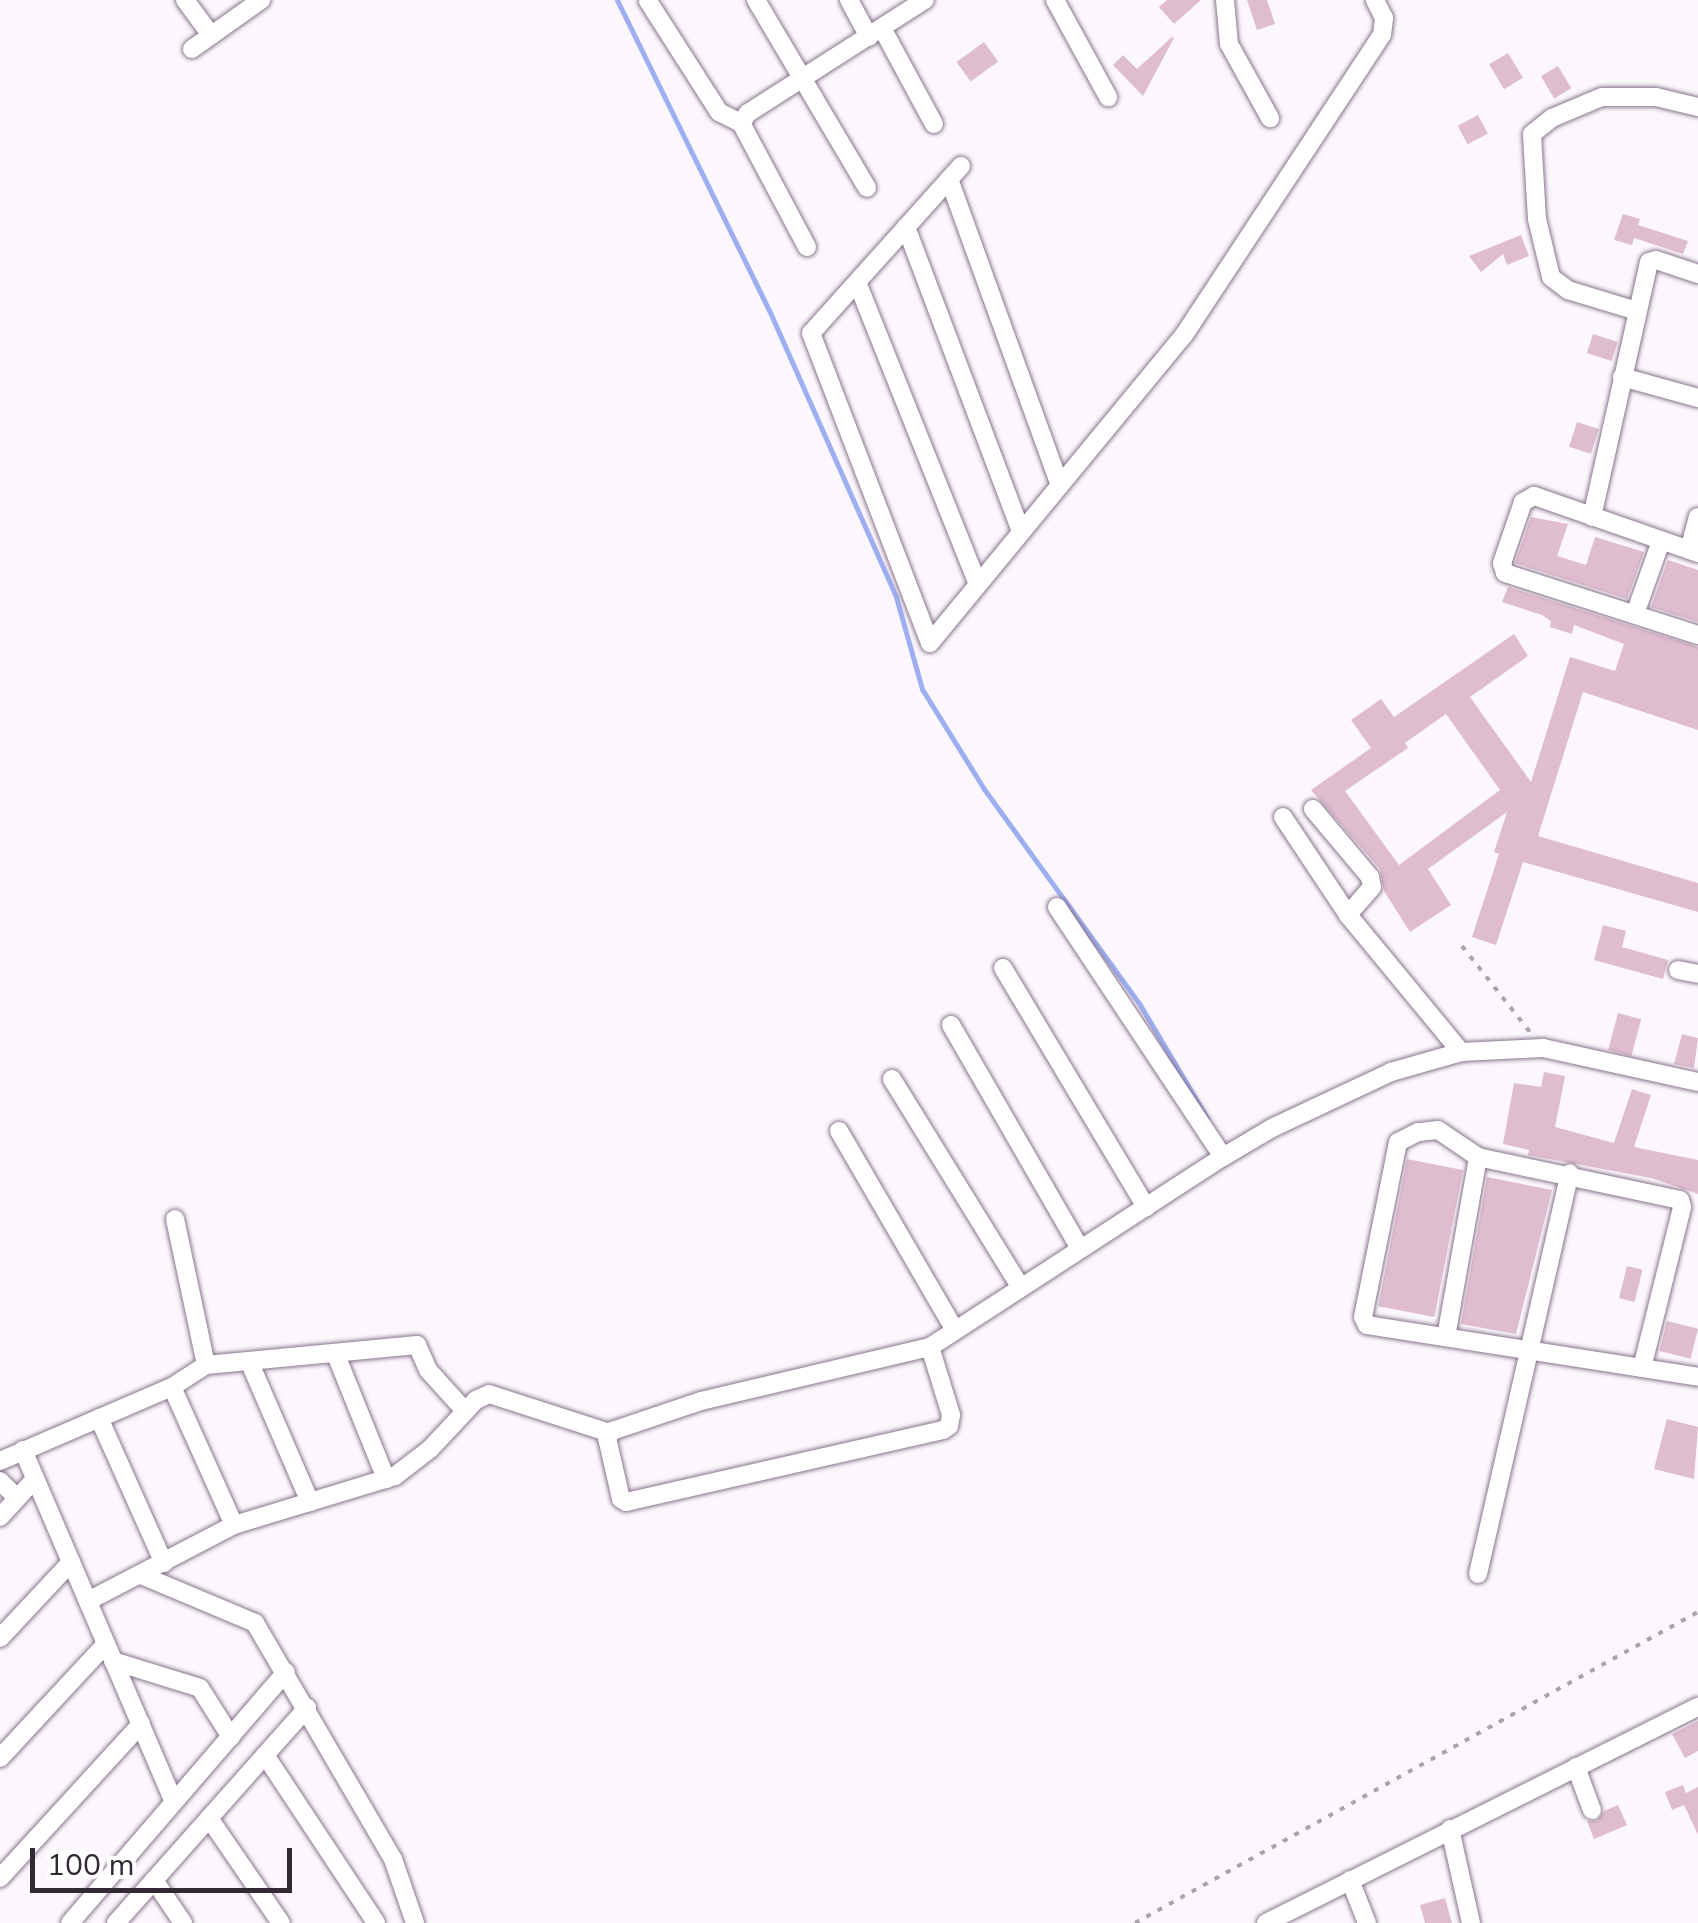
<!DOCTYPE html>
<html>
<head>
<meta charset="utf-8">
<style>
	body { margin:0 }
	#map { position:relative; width:1698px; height:1923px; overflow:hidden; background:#fcf7fd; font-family:"Nunito Sans",sans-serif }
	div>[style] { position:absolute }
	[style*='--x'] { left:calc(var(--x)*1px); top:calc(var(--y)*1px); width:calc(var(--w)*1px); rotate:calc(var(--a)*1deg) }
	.stream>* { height:5px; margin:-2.5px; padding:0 2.5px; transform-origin:2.5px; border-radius:2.5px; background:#9eaff1 }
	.building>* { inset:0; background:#dfbdce; transform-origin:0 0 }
	.path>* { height:4px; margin-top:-2px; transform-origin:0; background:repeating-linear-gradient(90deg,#aaa3ab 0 5px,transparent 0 13px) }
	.roads { filter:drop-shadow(0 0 2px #89748d) drop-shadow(0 0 2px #89748d) }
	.street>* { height:18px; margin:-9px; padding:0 9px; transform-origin:9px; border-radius:9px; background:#fff }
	span { translate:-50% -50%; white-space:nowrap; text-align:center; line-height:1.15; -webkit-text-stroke:8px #fff; paint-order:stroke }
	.scale { position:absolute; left:30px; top:1848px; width:262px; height:45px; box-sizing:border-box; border:5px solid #322934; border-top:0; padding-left:12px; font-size:30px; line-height:35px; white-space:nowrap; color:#322934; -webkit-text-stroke:8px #fff; paint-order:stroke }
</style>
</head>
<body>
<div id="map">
	<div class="stream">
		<i style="--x:617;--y:0;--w:345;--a:63.9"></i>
		<i style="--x:769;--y:310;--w:314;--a:66.1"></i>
		<i style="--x:896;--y:597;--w:96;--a:74.2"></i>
		<i style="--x:922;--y:689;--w:118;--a:58.2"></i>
		<i style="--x:984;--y:789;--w:264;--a:54.1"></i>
		<i style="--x:1139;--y:1003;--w:134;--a:59.4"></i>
	</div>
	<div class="building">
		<i style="clip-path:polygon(1167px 0,1201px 0,1174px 24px,1159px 7px)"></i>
		<i style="clip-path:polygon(1247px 0,1267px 0,1275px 24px,1257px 30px)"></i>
		<i style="clip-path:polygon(1172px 37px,1174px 38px,1143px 96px,1113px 65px,1123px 55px,1137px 69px)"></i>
		<i style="left:984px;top:42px;width:24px;height:34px;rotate:54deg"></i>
		<i style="left:1508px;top:53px;width:29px;height:22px;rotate:59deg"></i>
		<i style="left:1558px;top:66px;width:26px;height:20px;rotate:59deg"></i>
		<i style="left:1478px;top:115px;width:21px;height:23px;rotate:62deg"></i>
		<i style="clip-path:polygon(1623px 214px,1640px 219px,1638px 225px,1688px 241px,1683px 254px,1634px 238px,1632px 245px,1614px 240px)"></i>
		<i style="clip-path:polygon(1521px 235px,1529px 256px,1507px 265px,1503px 254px,1481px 272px,1469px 256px)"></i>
		<i style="left:1593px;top:334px;width:26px;height:20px;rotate:18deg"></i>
		<i style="left:1577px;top:422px;width:23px;height:26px;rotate:18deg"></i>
		<i style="clip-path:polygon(1531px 517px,1568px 524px,1557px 556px,1586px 565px,1595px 537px,1644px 552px,1627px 599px,1515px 563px)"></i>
		<i style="clip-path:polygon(1668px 560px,1698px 570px,1698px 622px,1651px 607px)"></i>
		<i style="clip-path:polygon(evenodd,1508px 587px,1698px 647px,1698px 730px,1583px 692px,1538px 836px,1698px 883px,1698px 912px,1523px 862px,1496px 945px,1472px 937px,1499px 854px,1494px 852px,1507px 812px,1428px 869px,1451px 905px,1410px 932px,1384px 891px,1380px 869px,1311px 790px,1371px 748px,1351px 720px,1381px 699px,1394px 717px,1514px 634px,1528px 656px,1470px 697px,1531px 782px,1570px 657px,1615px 671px,1624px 644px,1574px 625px,1572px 634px,1550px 627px,1551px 621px,1542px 615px,1502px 602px,1508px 587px,1446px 714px,1500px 790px,1399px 865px,1345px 791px,1408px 748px,1405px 743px,1446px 714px)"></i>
		<i style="clip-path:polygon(1603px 925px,1626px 931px,1622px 947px,1668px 960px,1663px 979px,1594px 960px)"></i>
		<i style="left:1618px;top:1013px;width:24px;height:38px;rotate:15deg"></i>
		<i style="clip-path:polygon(1682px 1034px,1698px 1038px,1694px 1068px,1674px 1064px)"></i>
		<i style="clip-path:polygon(1544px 1072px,1565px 1076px,1555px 1127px,1614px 1143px,1632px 1089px,1651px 1095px,1634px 1147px,1698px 1160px,1698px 1194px,1651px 1178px,1528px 1155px,1529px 1150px,1503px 1144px,1514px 1083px,1541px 1087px)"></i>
		<i style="left:1407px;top:1159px;width:57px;height:150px;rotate:11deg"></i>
		<i style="clip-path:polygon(1487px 1177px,1552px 1190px,1516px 1334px,1461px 1324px)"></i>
		<i style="left:1627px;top:1266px;width:16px;height:33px;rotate:14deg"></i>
		<i style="left:1667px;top:1321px;width:32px;height:31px;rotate:14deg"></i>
		<i style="clip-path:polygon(1667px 1419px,1698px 1427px,1694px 1479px,1654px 1469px)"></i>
		<i style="clip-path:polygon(1698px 1721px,1698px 1751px,1685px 1758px,1672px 1734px)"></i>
		<i style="clip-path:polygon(1683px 1785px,1686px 1793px,1698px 1787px,1698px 1835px,1684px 1805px,1672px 1810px,1665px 1792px)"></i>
		<i style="clip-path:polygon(1618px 1805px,1627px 1825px,1594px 1839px,1587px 1821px,1597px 1821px,1604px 1811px)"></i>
		<i style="clip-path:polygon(1445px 1898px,1452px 1923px,1425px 1923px,1420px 1905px)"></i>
	</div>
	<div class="path">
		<i style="--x:1462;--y:946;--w:110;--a:51.7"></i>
		<i style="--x:1135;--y:1923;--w:643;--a:-28.92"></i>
	</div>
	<div class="roads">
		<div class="street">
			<i style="--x:185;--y:0;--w:44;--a:53.4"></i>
			<i style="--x:756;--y:0;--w:218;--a:59.4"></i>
			<i style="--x:849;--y:0;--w:42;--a:61.6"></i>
			<i style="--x:1055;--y:0;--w:111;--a:61.3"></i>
			<i style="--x:1225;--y:0;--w:44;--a:84.8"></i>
			<i style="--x:1229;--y:44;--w:85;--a:61"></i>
			<i style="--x:648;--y:1;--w:132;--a:57.4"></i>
			<i style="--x:719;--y:112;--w:25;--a:27"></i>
			<i style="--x:882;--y:28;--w:109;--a:61.6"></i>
			<i style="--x:192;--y:49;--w:85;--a:-35.4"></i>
			<i style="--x:961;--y:166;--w:224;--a:131.9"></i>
			<i style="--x:811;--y:333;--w:332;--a:69"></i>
			<i style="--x:930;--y:643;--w:399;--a:-50.5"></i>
			<i style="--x:1184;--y:335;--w:359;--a:-56.6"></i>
			<i style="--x:1382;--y:35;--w:17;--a:-83"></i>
			<i style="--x:1384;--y:18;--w:20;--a:-117"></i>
			<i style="--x:949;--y:179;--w:326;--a:70.1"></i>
			<i style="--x:906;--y:227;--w:326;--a:69.3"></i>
			<i style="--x:807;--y:247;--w:140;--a:-118"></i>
			<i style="--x:741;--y:123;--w:12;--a:-55"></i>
			<i style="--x:748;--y:113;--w:210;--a:-32.6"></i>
			<i style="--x:857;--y:282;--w:325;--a:68.2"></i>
			<i style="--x:1637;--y:311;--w:72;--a:-163.1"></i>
			<i style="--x:1568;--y:290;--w:21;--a:-143"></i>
			<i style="--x:1551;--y:277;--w:60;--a:-103.6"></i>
			<i style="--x:1537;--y:219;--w:85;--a:-93.4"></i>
			<i style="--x:1532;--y:134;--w:26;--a:-39"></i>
			<i style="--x:1552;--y:118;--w:54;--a:-22.8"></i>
			<i style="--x:1602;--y:97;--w:54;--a:0"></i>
			<i style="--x:1656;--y:97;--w:43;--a:13.4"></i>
			<i style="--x:1622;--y:377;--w:79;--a:15.4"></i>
			<i style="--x:1592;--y:517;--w:261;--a:-77.4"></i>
			<i style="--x:1649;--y:262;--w:7;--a:-16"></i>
			<i style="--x:1656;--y:260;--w:44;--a:18.4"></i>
			<i style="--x:1689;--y:550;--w:34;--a:-75"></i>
			<i style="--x:1698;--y:553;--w:174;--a:-160.8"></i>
			<i style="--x:1534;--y:496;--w:13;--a:151"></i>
			<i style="--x:1523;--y:502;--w:65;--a:109"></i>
			<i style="--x:1502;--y:563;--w:10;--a:73"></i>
			<i style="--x:1505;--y:573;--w:203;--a:17.8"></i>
			<i style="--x:1635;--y:614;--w:77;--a:-70.4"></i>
			<i style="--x:1313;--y:809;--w:89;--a:50"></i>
			<i style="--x:1370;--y:877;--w:10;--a:79"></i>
			<i style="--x:1372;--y:887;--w:37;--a:131"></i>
			<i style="--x:1283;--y:817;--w:118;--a:56.4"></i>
			<i style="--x:1348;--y:915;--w:178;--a:50.5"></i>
			<i style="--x:1057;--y:907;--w:300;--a:56.4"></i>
			<i style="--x:1003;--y:968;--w:279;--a:59.1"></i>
			<i style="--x:1678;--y:970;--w:20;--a:11"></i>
			<i style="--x:951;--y:1025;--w:258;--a:60"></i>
			<i style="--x:892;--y:1079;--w:243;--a:58.3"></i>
			<i style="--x:839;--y:1131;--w:230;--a:59.8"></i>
			<i style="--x:175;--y:1219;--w:149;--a:78"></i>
			<i style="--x:1446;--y:1337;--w:183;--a:-79.9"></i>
			<i style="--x:930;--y:1347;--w:71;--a:72.8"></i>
			<i style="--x:951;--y:1415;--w:11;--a:100"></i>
			<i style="--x:949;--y:1426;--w:7;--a:146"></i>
			<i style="--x:943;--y:1430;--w:325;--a:167.2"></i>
			<i style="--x:626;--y:1502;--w:6;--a:-149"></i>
			<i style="--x:621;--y:1499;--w:63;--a:-102.9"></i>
			<i style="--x:607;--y:1438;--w:9;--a:-54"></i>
			<i style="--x:612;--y:1431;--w:94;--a:-18.6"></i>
			<i style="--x:701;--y:1401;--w:235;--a:-13.3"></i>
			<i style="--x:930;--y:1347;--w:349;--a:-33"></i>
			<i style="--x:1223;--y:1157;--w:57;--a:-30.6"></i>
			<i style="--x:1272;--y:1128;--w:132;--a:-25.2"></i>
			<i style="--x:1391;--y:1072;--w:73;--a:-15.9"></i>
			<i style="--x:1461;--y:1052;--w:82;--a:-2.8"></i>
			<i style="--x:1543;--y:1048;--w:159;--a:12.4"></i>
			<i style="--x:336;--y:1355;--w:134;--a:68"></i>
			<i style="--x:249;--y:1361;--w:154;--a:66.6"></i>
			<i style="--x:1642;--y:1368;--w:166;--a:-76"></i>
			<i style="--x:1682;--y:1207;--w:7;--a:-106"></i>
			<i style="--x:1680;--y:1200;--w:207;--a:-168"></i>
			<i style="--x:1478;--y:1157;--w:48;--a:-146"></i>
			<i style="--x:1438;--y:1130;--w:20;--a:174"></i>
			<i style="--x:1418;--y:1132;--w:22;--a:153"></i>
			<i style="--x:1398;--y:1142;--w:178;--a:101.3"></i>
			<i style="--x:1363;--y:1317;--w:9;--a:63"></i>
			<i style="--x:1367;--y:1325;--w:335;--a:8.9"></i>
			<i style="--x:172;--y:1387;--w:151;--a:65.8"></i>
			<i style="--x:99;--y:1418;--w:159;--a:65.9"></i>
			<i style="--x:23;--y:1450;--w:383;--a:66.8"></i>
			<i style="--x:0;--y:1461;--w:187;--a:-23.3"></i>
			<i style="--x:172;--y:1387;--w:40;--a:-32.9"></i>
			<i style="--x:206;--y:1365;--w:212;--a:-5.4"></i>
			<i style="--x:417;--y:1345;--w:27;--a:66"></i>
			<i style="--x:428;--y:1370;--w:55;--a:47.9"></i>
			<i style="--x:0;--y:1481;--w:24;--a:45"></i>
			<i style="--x:0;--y:1517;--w:52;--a:-47.4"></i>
			<i style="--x:1478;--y:1574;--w:411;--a:-77.1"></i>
			<i style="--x:141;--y:1575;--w:124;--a:22.8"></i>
			<i style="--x:255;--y:1623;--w:273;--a:59.7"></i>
			<i style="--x:393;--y:1859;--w:68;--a:71"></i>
			<i style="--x:88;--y:1601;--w:165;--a:-27.5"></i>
			<i style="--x:234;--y:1525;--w:168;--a:-16.9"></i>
			<i style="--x:395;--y:1476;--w:44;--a:-37.6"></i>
			<i style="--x:430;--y:1449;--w:67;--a:-46.8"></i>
			<i style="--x:476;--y:1400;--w:14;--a:-25"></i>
			<i style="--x:489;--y:1394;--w:127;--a:17.9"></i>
			<i style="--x:0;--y:1638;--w:104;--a:-46.9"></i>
			<i style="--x:113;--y:1661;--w:91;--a:17.2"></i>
			<i style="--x:200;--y:1688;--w:58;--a:57.7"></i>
			<i style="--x:265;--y:1755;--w:201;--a:56.5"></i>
			<i style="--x:0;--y:1758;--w:156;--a:-47.1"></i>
			<i style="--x:1576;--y:1767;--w:46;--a:69.6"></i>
			<i style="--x:209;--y:1818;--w:127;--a:55.6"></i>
			<i style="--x:1450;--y:1829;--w:96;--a:77.4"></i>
			<i style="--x:0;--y:1878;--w:209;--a:-47.5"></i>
			<i style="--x:154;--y:1880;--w:52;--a:56"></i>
			<i style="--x:1350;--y:1880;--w:46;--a:68.4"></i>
			<i style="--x:70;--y:1923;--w:331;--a:-49.3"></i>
			<i style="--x:116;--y:1923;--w:288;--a:-48.4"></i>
			<i style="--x:1266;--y:1923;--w:483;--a:-26.6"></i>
		</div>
	</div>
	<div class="scale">100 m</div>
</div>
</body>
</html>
